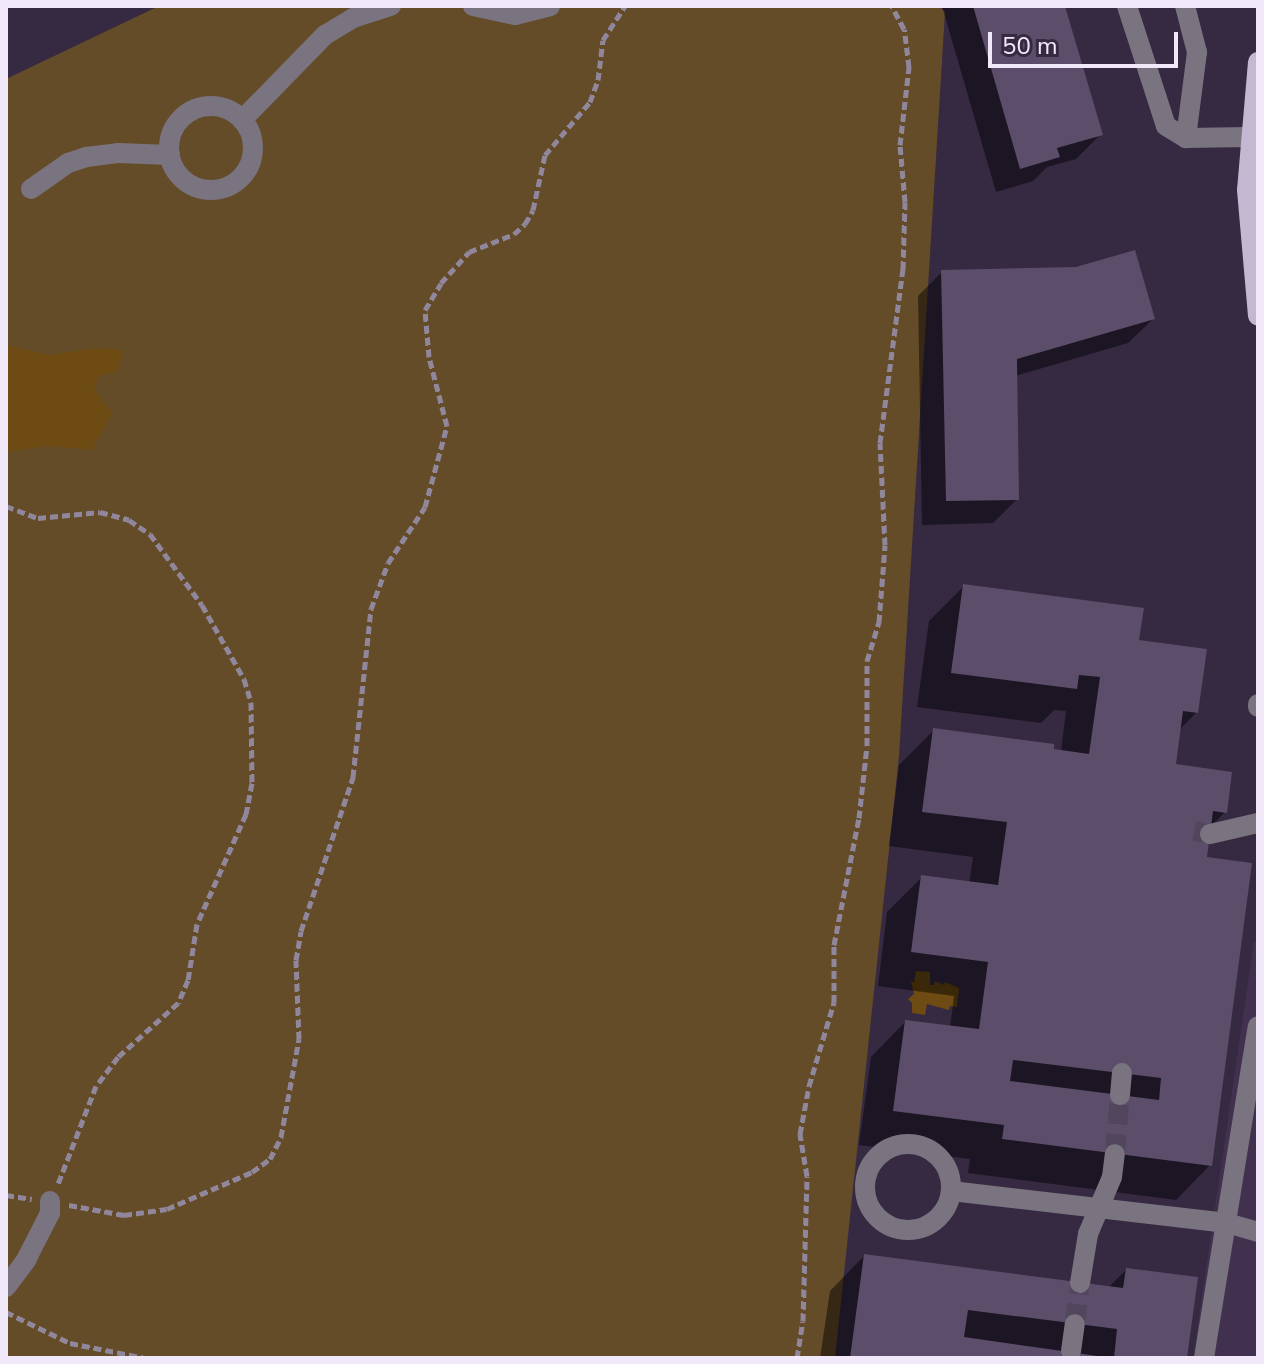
<!DOCTYPE html>
<html>
<head>
<meta charset="utf-8">
<style>
	body { margin:0 }
	#map { position:relative; width:1264px; height:1364px; overflow:hidden; background:#362942; font-family:"Nunito Sans",sans-serif }
	div>[style] { position:absolute }
	[style*='--x'] { left:calc(var(--x)*1px); top:calc(var(--y)*1px); width:calc(var(--w)*1px); rotate:calc(var(--a)*1deg) }
	.built>* { inset:0; background:#41314f }
	.green>* { inset:0; background:#654c29 }
	.water>* { inset:0; background:#6e4b12 }
	.shadow>* { inset:0; background:#0007 }
	.building>* { inset:0; background:#5c4e6a }
	.minor-tunnel>* { height:20px; margin-top:-10px; transform-origin:0; background:repeating-linear-gradient(90deg,#52465e 0 20px,transparent 0 30px) }
	.path>* { height:5px; margin-top:-2.5px; transform-origin:0; background:repeating-linear-gradient(90deg,#91879c 0 8px,transparent 0 12px) }
	.minor>* { height:20px; margin:-10px; padding:0 10px; transform-origin:10px; border-radius:10px; background:#7a7481 }
	.minor>.ring { margin:-10px; padding:0; box-sizing:content-box; background:none; border:20px solid #7a7481; border-radius:50% }
	.major>* { height:20px; margin:-10px; padding:0 10px; transform-origin:10px; border-radius:10px; background:#c4b7d2 }
	span { translate:-50% -50%; white-space:nowrap; text-align:center; line-height:1.15; -webkit-text-stroke:7px #362942; paint-order:stroke }
	.frame { position:absolute; inset:0; border:8px solid #f1e9fa; pointer-events:none }
	.scale { position:absolute; left:988px; top:32px; width:190px; height:36px; box-sizing:border-box; border:4px solid #f1e9fa; border-top:0; padding-left:10px; font-size:24px; line-height:28px; white-space:nowrap; color:#f1e9fa; -webkit-text-stroke:6px #362942; paint-order:stroke }
</style>
</head>
<body>
<div id="map">
	<div class="built">
		<i style="clip-path:polygon(1254px 941px,1258px 943px,1258px 1358px,1193px 1358px)"></i>
	</div>
	<div class="green">
		<i style="clip-path:polygon(159px 6px,939px 6px,945px 12px,899px 756px,835px 1358px,6px 1358px,6px 79px)"></i>
	</div>
	<div class="water">
		<i style="clip-path:polygon(6px 345px,51px 355px,94px 348px,123px 350px,117px 372px,99px 376px,94px 389px,112px 413px,92px 450px,49px 446px,6px 452px)"></i>
		<i style="clip-path:polygon(916px 971px,930px 972px,930px 985px,934px 985px,935px 981px,944px 985px,945px 982px,959px 988px,957px 1007px,950px 1006px,949px 1010px,927px 1004px,925px 1015px,912px 1013px,912px 1003px,908px 999px,914px 994px,911px 982px,914px 982px)"></i>
	</div>
	<div class="shadow">
		<i style="clip-path:polygon(942px 6px,1063px 6px,1100px 135px,1076px 159px,1047px 167px,1033px 181px,996px 192px)"></i>
		<i style="clip-path:polygon(1077px 269px,1153px 319px,1128px 343px,1015px 376px,1017px 499px,993px 523px,922px 525px,918px 296px,942px 272px)"></i>
		<i style="clip-path:polygon(964px 586px,1137px 642px,1197px 712px,1178px 731px,1173px 766px,1225px 812px,1209px 828px,1205px 859px,1210px 1165px,1176px 1200px,968px 1173px,970px 1159px,859px 1145px,871px 1057px,905px 1022px,950px 1028px,954px 996px,878px 986px,887px 912px,922px 877px,969px 884px,973px 857px,889px 846px,899px 765px,934px 730px,1061px 752px,1066px 711px,1054px 710px,1041px 723px,917px 707px,929px 621px)"></i>
		<i style="clip-path:polygon(864px 1256px,1108px 1288px,1126px 1270px,1185px 1358px,820px 1358px,830px 1291px)"></i>
	</div>
	<div class="building">
		<i style="clip-path:polygon(973px 6px,1065px 6px,1103px 135px,1057px 148px,1060px 157px,1020px 169px)"></i>
		<i style="clip-path:polygon(1135px 250px,1155px 319px,1017px 359px,1019px 500px,946px 501px,941px 270px,1076px 267px)"></i>
		<i style="clip-path:polygon(evenodd,963px 584px,1144px 608px,1139px 640px,1207px 649px,1198px 713px,1183px 711px,1176px 764px,1232px 772px,1227px 813px,1213px 811px,1207px 857px,1252px 863px,1212px 1166px,1002px 1139px,1004px 1125px,893px 1111px,905px 1020px,979px 1029px,988px 962px,911px 952px,921px 875px,998px 885px,1007px 822px,922px 812px,933px 728px,1054px 744px,1054px 749px,1089px 754px,1100px 677px,1079px 675px,1077px 689px,951px 673px,963px 584px,1013px 1060px,1161px 1078px,1159px 1100px,1010px 1081px,1013px 1060px)"></i>
		<i style="clip-path:polygon(864px 1254px,1123px 1288px,1126px 1268px,1198px 1277px,1187px 1358px,1114px 1358px,1117px 1329px,968px 1310px,964px 1337px,1112px 1358px,850px 1358px)"></i>
	</div>
	<div class="minor-tunnel">
		<i style="--x:1194;--y:831;--w:16;--a:11"></i>
		<i style="--x:1115;--y:1154;--w:59;--a:-85.2"></i>
		<i style="--x:1075;--y:1324;--w:41;--a:-83"></i>
	</div>
	<div class="path">
		<i style="--x:6;--y:506;--w:34;--a:21"></i>
		<i style="--x:38;--y:518;--w:62;--a:-5.5"></i>
		<i style="--x:100;--y:512;--w:30;--a:15"></i>
		<i style="--x:129;--y:520;--w:25;--a:34"></i>
		<i style="--x:150;--y:534;--w:88;--a:53.8"></i>
		<i style="--x:202;--y:605;--w:85;--a:60.4"></i>
		<i style="--x:244;--y:679;--w:24;--a:73"></i>
		<i style="--x:251;--y:702;--w:81;--a:89.3"></i>
		<i style="--x:252;--y:783;--w:32;--a:101"></i>
		<i style="--x:246;--y:814;--w:120;--a:114"></i>
		<i style="--x:197;--y:924;--w:57;--a:99.1"></i>
		<i style="--x:188;--y:980;--w:25;--a:113"></i>
		<i style="--x:178;--y:1003;--w:81;--a:138"></i>
		<i style="--x:118;--y:1057;--w:36;--a:127"></i>
		<i style="--x:96;--y:1086;--w:105;--a:111.2"></i>
		<i style="--x:6;--y:1195;--w:26;--a:9"></i>
		<i style="--x:69;--y:1205;--w:56;--a:10.3"></i>
		<i style="--x:124;--y:1215;--w:43;--a:-7.9"></i>
		<i style="--x:167;--y:1209;--w:93;--a:-23.5"></i>
		<i style="--x:252;--y:1172;--w:22;--a:-36"></i>
		<i style="--x:270;--y:1159;--w:25;--a:-63"></i>
		<i style="--x:281;--y:1137;--w:100;--a:-79.6"></i>
		<i style="--x:299;--y:1039;--w:79;--a:-92.2"></i>
		<i style="--x:296;--y:960;--w:29;--a:-80"></i>
		<i style="--x:301;--y:931;--w:163;--a:-71.3"></i>
		<i style="--x:353;--y:777;--w:169;--a:-83.9"></i>
		<i style="--x:371;--y:609;--w:49;--a:-69.7"></i>
		<i style="--x:388;--y:563;--w:67;--a:-56.5"></i>
		<i style="--x:425;--y:507;--w:84;--a:-74.8"></i>
		<i style="--x:447;--y:426;--w:71;--a:-104.6"></i>
		<i style="--x:429;--y:357;--w:47;--a:-94.9"></i>
		<i style="--x:425;--y:310;--w:31;--a:-59"></i>
		<i style="--x:441;--y:283;--w:42;--a:-47.9"></i>
		<i style="--x:469;--y:252;--w:48;--a:-21.8"></i>
		<i style="--x:514;--y:234;--w:15;--a:-42"></i>
		<i style="--x:525;--y:224;--w:16;--a:-60"></i>
		<i style="--x:533;--y:210;--w:56;--a:-77.7"></i>
		<i style="--x:545;--y:155;--w:70;--a:-49.7"></i>
		<i style="--x:590;--y:102;--w:23;--a:-70"></i>
		<i style="--x:598;--y:80;--w:40;--a:-82.9"></i>
		<i style="--x:603;--y:40;--w:40;--a:-57.1"></i>
		<i style="--x:6;--y:1312;--w:71;--a:25.8"></i>
		<i style="--x:70;--y:1343;--w:76;--a:11.3"></i>
		<i style="--x:797;--y:1358;--w:37;--a:-81"></i>
		<i style="--x:803;--y:1321;--w:145;--a:-88.4"></i>
		<i style="--x:807;--y:1176;--w:43;--a:-99.5"></i>
		<i style="--x:800;--y:1134;--w:49;--a:-79.4"></i>
		<i style="--x:809;--y:1086;--w:88;--a:-73.4"></i>
		<i style="--x:834;--y:1002;--w:57;--a:-90"></i>
		<i style="--x:834;--y:945;--w:129;--a:-78.9"></i>
		<i style="--x:859;--y:818;--w:72;--a:-83.7"></i>
		<i style="--x:867;--y:746;--w:85;--a:-90"></i>
		<i style="--x:867;--y:661;--w:41;--a:-72.9"></i>
		<i style="--x:879;--y:622;--w:77;--a:-85.5"></i>
		<i style="--x:885;--y:545;--w:102;--a:-92.8"></i>
		<i style="--x:880;--y:443;--w:176;--a:-82.5"></i>
		<i style="--x:903;--y:269;--w:67;--a:-88.3"></i>
		<i style="--x:905;--y:202;--w:57;--a:-95"></i>
		<i style="--x:900;--y:145;--w:79;--a:-83.4"></i>
		<i style="--x:909;--y:67;--w:38;--a:-97"></i>
		<i style="--x:904;--y:29;--w:26;--a:-118"></i>
	</div>
	<div class="minor">
		<i style="--x:473;--y:6;--w:43;--a:12.1"></i>
		<i style="--x:515;--y:15;--w:36;--a:-14"></i>
		<i style="--x:1127;--y:6;--w:126;--a:72"></i>
		<i style="--x:1166;--y:126;--w:23;--a:31"></i>
		<i style="--x:1186;--y:138;--w:63;--a:-0.9"></i>
		<i style="--x:1185;--y:6;--w:48;--a:75.4"></i>
		<i style="--x:1197;--y:52;--w:87;--a:97.3"></i>
		<i class="ring" style="left:169px;top:106px;width:64px;height:64px"></i>
		<i style="--x:242;--y:120;--w:119;--a:-45.7"></i>
		<i style="--x:325;--y:35;--w:33;--a:-31"></i>
		<i style="--x:353;--y:18;--w:40;--a:-18"></i>
		<i style="--x:31;--y:189;--w:45;--a:-35.1"></i>
		<i style="--x:68;--y:163;--w:19;--a:-18"></i>
		<i style="--x:86;--y:157;--w:32;--a:-7"></i>
		<i style="--x:118;--y:153;--w:52;--a:2.2"></i>
		<i style="--x:1258;--y:704;--w:3;--a:90"></i>
		<i style="--x:1210;--y:834;--w:49;--a:-12.9"></i>
		<i style="--x:1120;--y:1095;--w:22;--a:-85"></i>
		<i class="ring" style="left:865px;top:1144px;width:66px;height:66px"></i>
		<i style="--x:951;--y:1191;--w:278;--a:6.6"></i>
		<i style="--x:1227;--y:1223;--w:32;--a:16"></i>
		<i style="--x:1080;--y:1283;--w:50;--a:-80.7"></i>
		<i style="--x:1088;--y:1234;--w:62;--a:-67.2"></i>
		<i style="--x:1112;--y:1177;--w:23;--a:-83"></i>
		<i style="--x:6;--y:1287;--w:34;--a:-53"></i>
		<i style="--x:26;--y:1260;--w:53;--a:-62.9"></i>
		<i style="--x:50;--y:1213;--w:12;--a:-90"></i>
		<i style="--x:1071;--y:1351;--w:27;--a:-82"></i>
		<i style="--x:1204;--y:1358;--w:336;--a:-80.8"></i>
	</div>
	<div class="major">
		<i style="--x:1258;--y:62;--w:128;--a:94.9"></i>
		<i style="--x:1247;--y:190;--w:126;--a:85"></i>
	</div>
	<div class="frame"></div>
	<div class="scale">50 m</div>
</div>
</body>
</html>
